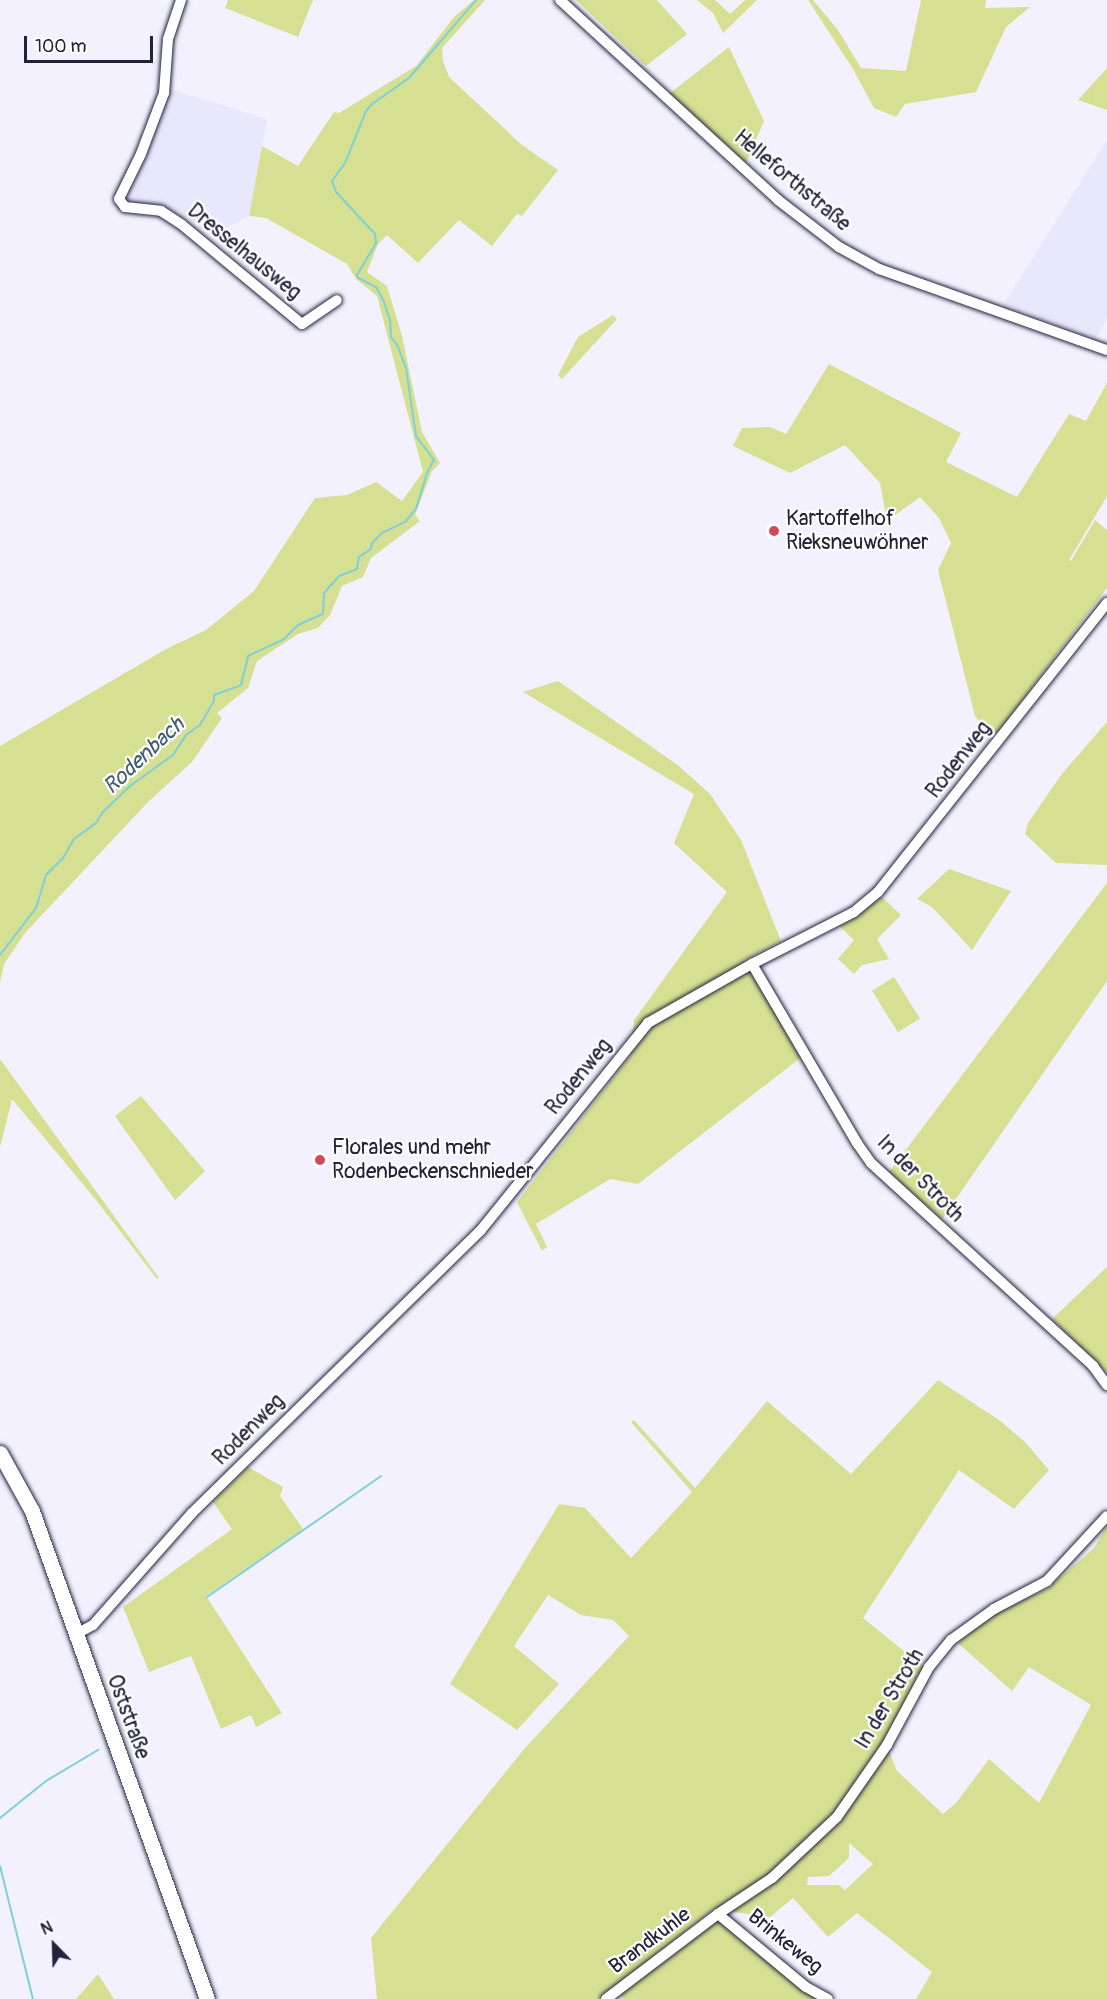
<!DOCTYPE html>
<html>
<head>
<meta charset="utf-8">
<style>
	body { margin:0 }
	#map { position:relative; width:1107px; height:1999px; overflow:hidden; background:#f2f1fd; font-family:Pangolin,sans-serif }
	div>[style] { position:absolute }
	[style*='--x'] { left:calc(var(--x)*1px); top:calc(var(--y)*1px); width:calc(var(--w)*1px); rotate:calc(var(--a)*1deg) }
	.built>* { inset:0; background:#e9e7fc }
	.green>* { inset:0; background:#d5e093; transform-origin:0 0 }
	.stream>* { height:2px; margin:-1px; padding:0 1px; transform-origin:1px; border-radius:1px; background:#7fcfd9 }
	.roads { filter:drop-shadow(0 0 2px #22223b) drop-shadow(0 0 2px #22223b) }
	.minor>* { height:10px; margin:-5px; padding:0 5px; transform-origin:5px; border-radius:5px; background:#fff }
	.secondary>* { height:15px; margin:-7.5px; padding:0 7.5px; transform-origin:7.5px; border-radius:7.5px; background:#fff }
	.dots>* { width:16px; height:16px; translate:-50% -50%; box-sizing:border-box; border:3px solid #fff; border-radius:50% }
	span { translate:-50% -50%; white-space:nowrap; text-align:center; line-height:1.15; -webkit-text-stroke:4.5px #fff; paint-order:stroke }
	.street-label { font-size:21px; color:#22223b }
	.poi-label { font-size:21px; color:#22223b }
	.left { translate:0 -50%; text-align:left }
	.water-label { font-size:22px; color:#435f72; font-style:italic }
	.north { position:absolute; left:24px; top:1915px; width:60px; height:60px; -webkit-text-stroke:4px #fff; paint-order:stroke; rotate:337deg; font-size:16px; font-weight:700; line-height:24px; text-align:center; color:#22223b }
	.north::after { content:''; display:block; margin:auto; width:21px; height:27px; background:#22223b; clip-path:polygon(50% 0,100% 100%,50% 72%,0 100%) }
	.scale { position:absolute; left:24px; top:36px; width:129px; height:27px; box-sizing:border-box; border:3px solid #22223b; border-top:0; padding-left:8px; font-size:18px; line-height:21px; white-space:nowrap; color:#22223b; -webkit-text-stroke:4px #fff; paint-order:stroke }
</style>
</head>
<body>
<div id="map">
	<div class="built">
		<i style="clip-path:polygon(167px 88px,267px 119px,249px 216px,219px 232px,159px 206px,124px 201px)"></i>
		<i style="clip-path:polygon(1107px 140px,1107px 318px,1096px 339px,1003px 305px)"></i>
	</div>
	<div class="green">
		<i style="clip-path:polygon(228px 0,313px 0,298px 37px,225px 8px)"></i>
		<i style="clip-path:polygon(474px 0,485px 0,442px 48px,443px 61px,449px 77px,522px 145px,558px 170px,522px 216px,517px 214px,492px 246px,459px 220px,418px 263px,387px 235px,378px 244px,367px 272px,387px 286px,402px 336px,422px 432px,440px 463px,432px 471px,415px 515px,420px 521px,371px 558px,363px 577px,342px 586px,330px 615px,318px 628px,298px 634px,257px 661px,248px 688px,217px 713px,222px 718px,192px 762px,149px 801px,25px 933px,4px 964px,0 983px,0 746px,166px 649px,206px 630px,254px 591px,315px 498px,347px 495px,376px 482px,402px 501px,423px 472px,377px 296px,356px 279px,347px 264px,266px 218px,249px 216px,262px 146px,298px 166px,334px 112px,339px 113px,416px 66px,454px 17px)"></i>
		<i style="clip-path:polygon(576px 0,657px 0,687px 34px,646px 66px)"></i>
		<i style="clip-path:polygon(697px 0,715px 0,730px 14px,745px 0,757px 0,723px 33px,713px 13px)"></i>
		<i style="clip-path:polygon(808px 0,813px 0,838px 30px,861px 68px,906px 71px,921px 0,986px 0,985px 8px,1030px 7px,1006px 27px,976px 92px,905px 104px,896px 117px,874px 108px,853px 69px)"></i>
		<i style="clip-path:polygon(729px 47px,764px 121px,746px 163px,669px 94px)"></i>
		<i style="clip-path:polygon(1107px 68px,1107px 110px,1078px 100px)"></i>
		<i style="clip-path:polygon(613px 315px,617px 319px,562px 379px,558px 375px,578px 337px)"></i>
		<i style="clip-path:polygon(829px 364px,961px 433px,946px 462px,1017px 497px,1069px 414px,1086px 421px,1107px 383px,1107px 496px,1069px 560px,1071px 561px,1095px 520px,1107px 530px,1107px 588px,997px 733px,990px 734px,975px 716px,938px 570px,951px 543px,939px 518px,920px 497px,887px 521px,880px 483px,845px 445px,790px 473px,733px 446px,742px 428px,770px 427px,786px 434px)"></i>
		<i style="clip-path:polygon(558px 681px,679px 766px,710px 794px,741px 840px,781px 941px,744px 960px,804px 1055px,638px 1184px,610px 1179px,536px 1224px,547px 1247px,542px 1251px,517px 1202px,631px 1055px,634px 1020px,727px 892px,674px 843px,694px 794px,523px 692px)"></i>
		<i style="clip-path:polygon(1107px 722px,1107px 865px,1056px 863px,1025px 834px,1028px 823px,1061px 775px)"></i>
		<i style="clip-path:polygon(949px 869px,1011px 891px,972px 950px,932px 907px,917px 899px)"></i>
		<i style="clip-path:polygon(1107px 883px,1107px 981px,942px 1219px,889px 1172px)"></i>
		<i style="clip-path:polygon(880px 895px,901px 915px,877px 939px,889px 959px,862px 965px,854px 974px,838px 959px,854px 940px,839px 926px,858px 914px)"></i>
		<i style="left:894px;top:977px;width:49px;height:26px;rotate:58deg"></i>
		<i style="clip-path:polygon(0 1059px,159px 1278px,157px 1279px,96px 1200px,12px 1099px,0 1147px)"></i>
		<i style="clip-path:polygon(141px 1096px,205px 1171px,175px 1200px,115px 1116px)"></i>
		<i style="clip-path:polygon(1107px 1267px,1107px 1373px,1052px 1319px)"></i>
		<i style="clip-path:polygon(evenodd,938px 1380px,999px 1420px,1024px 1441px,1049px 1470px,1014px 1509px,959px 1470px,863px 1618px,925px 1668px,885px 1742px,897px 1771px,943px 1814px,956px 1803px,989px 1759px,1039px 1803px,1091px 1705px,1029px 1667px,1012px 1691px,958px 1643px,999px 1609px,1046px 1590px,1094px 1548px,1107px 1526px,1107px 1999px,916px 1999px,932px 1972px,857px 1913px,828px 1937px,793px 1898px,770px 1917px,713px 1909px,599px 1999px,377px 1999px,371px 1938px,525px 1748px,629px 1636px,613px 1620px,581px 1615px,548px 1595px,514px 1646px,559px 1684px,517px 1730px,450px 1684px,559px 1504px,585px 1508px,631px 1558px,692px 1492px,631px 1422px,634px 1420px,695px 1488px,767px 1401px,851px 1474px,938px 1380px,849px 1843px,873px 1864px,845px 1890px,839px 1885px,807px 1885px,808px 1877px,829px 1876px,849px 1858px,849px 1843px)"></i>
		<i style="clip-path:polygon(248px 1467px,283px 1487px,280px 1496px,303px 1529px,206px 1596px,282px 1713px,256px 1727px,251px 1715px,221px 1729px,191px 1656px,149px 1672px,123px 1607px,232px 1529px,213px 1502px)"></i>
		<i style="clip-path:polygon(719px 1921px,823px 1999px,624px 1999px,619px 1993px,710px 1923px)"></i>
		<i style="clip-path:polygon(98px 1974px,114px 1999px,76px 1999px)"></i>
	</div>
	<div class="stream">
		<i style="--x:0;--y:955;--w:59;--a:-52.5"></i>
		<i style="--x:36;--y:908;--w:34;--a:-73"></i>
		<i style="--x:46;--y:875;--w:24;--a:-45"></i>
		<i style="--x:63;--y:858;--w:22;--a:-60"></i>
		<i style="--x:74;--y:839;--w:27;--a:-36"></i>
		<i style="--x:96;--y:823;--w:13;--a:-58"></i>
		<i style="--x:103;--y:812;--w:37;--a:-44"></i>
		<i style="--x:130;--y:786;--w:53;--a:-35.8"></i>
		<i style="--x:173;--y:755;--w:24;--a:-57"></i>
		<i style="--x:186;--y:735;--w:17;--a:-36"></i>
		<i style="--x:200;--y:725;--w:28;--a:-60"></i>
		<i style="--x:214;--y:701;--w:6;--a:-90"></i>
		<i style="--x:214;--y:695;--w:29;--a:-20"></i>
		<i style="--x:241;--y:685;--w:30;--a:-76"></i>
		<i style="--x:248;--y:656;--w:40;--a:-25"></i>
		<i style="--x:284;--y:639;--w:20;--a:-45"></i>
		<i style="--x:298;--y:625;--w:27;--a:-24"></i>
		<i style="--x:323;--y:614;--w:21;--a:-87"></i>
		<i style="--x:324;--y:593;--w:11;--a:-49"></i>
		<i style="--x:331;--y:585;--w:12;--a:-48"></i>
		<i style="--x:339;--y:576;--w:19;--a:-21"></i>
		<i style="--x:357;--y:569;--w:12;--a:-81"></i>
		<i style="--x:359;--y:557;--w:14;--a:-34"></i>
		<i style="--x:371;--y:549;--w:6;--a:-81"></i>
		<i style="--x:372;--y:543;--w:14;--a:-45"></i>
		<i style="--x:382;--y:533;--w:25;--a:-26"></i>
		<i style="--x:405;--y:522;--w:17;--a:-50"></i>
		<i style="--x:416;--y:509;--w:38;--a:-73"></i>
		<i style="--x:427;--y:473;--w:15;--a:-62"></i>
		<i style="--x:434;--y:460;--w:30;--a:-127"></i>
		<i style="--x:416;--y:436;--w:69;--a:-98.4"></i>
		<i style="--x:406;--y:368;--w:25;--a:-111"></i>
		<i style="--x:397;--y:345;--w:10;--a:-127"></i>
		<i style="--x:391;--y:337;--w:17;--a:-93"></i>
		<i style="--x:390;--y:320;--w:21;--a:-109"></i>
		<i style="--x:383;--y:300;--w:15;--a:-118"></i>
		<i style="--x:376;--y:287;--w:20;--a:-153"></i>
		<i style="--x:358;--y:278;--w:3;--a:-108"></i>
		<i style="--x:357;--y:275;--w:37;--a:-59"></i>
		<i style="--x:376;--y:243;--w:9;--a:-96"></i>
		<i style="--x:375;--y:234;--w:57;--a:-132.9"></i>
		<i style="--x:336;--y:192;--w:12;--a:-110"></i>
		<i style="--x:332;--y:181;--w:22;--a:-54"></i>
		<i style="--x:345;--y:163;--w:56;--a:-68"></i>
		<i style="--x:366;--y:111;--w:9;--a:-49"></i>
		<i style="--x:372;--y:104;--w:45;--a:-35.1"></i>
		<i style="--x:409;--y:78;--w:103;--a:-49.3"></i>
		<i style="--x:207;--y:1597;--w:212;--a:-34.8"></i>
		<i style="--x:0;--y:1818;--w:59;--a:-38.8"></i>
		<i style="--x:46;--y:1781;--w:61;--a:-30.8"></i>
		<i style="--x:0;--y:1866;--w:137;--a:76.1"></i>
	</div>
	<div class="roads">
		<div class="minor">
			<i style="--x:181;--y:0;--w:41;--a:108.4"></i>
			<i style="--x:168;--y:39;--w:54;--a:94.2"></i>
			<i style="--x:164;--y:93;--w:65;--a:110.7"></i>
			<i style="--x:141;--y:154;--w:50;--a:116.1"></i>
			<i style="--x:119;--y:199;--w:10;--a:53"></i>
			<i style="--x:125;--y:207;--w:36;--a:6"></i>
			<i style="--x:161;--y:211;--w:24;--a:33"></i>
			<i style="--x:181;--y:224;--w:157;--a:39.6"></i>
			<i style="--x:302;--y:324;--w:42;--a:-34.4"></i>
			<i style="--x:560;--y:0;--w:296;--a:42.5"></i>
			<i style="--x:778;--y:200;--w:77;--a:37.6"></i>
			<i style="--x:839;--y:247;--w:46;--a:28.8"></i>
			<i style="--x:879;--y:269;--w:242;--a:19.6"></i>
			<i style="--x:752;--y:964;--w:208;--a:59.6"></i>
			<i style="--x:857;--y:1143;--w:24;--a:55"></i>
			<i style="--x:871;--y:1163;--w:301;--a:42.4"></i>
			<i style="--x:1093;--y:1366;--w:24;--a:54"></i>
			<i style="--x:76;--y:1634;--w:19;--a:-28"></i>
			<i style="--x:93;--y:1625;--w:149;--a:-48.5"></i>
			<i style="--x:192;--y:1513;--w:404;--a:-44.4"></i>
			<i style="--x:481;--y:1230;--w:266;--a:-51.1"></i>
			<i style="--x:648;--y:1023;--w:120;--a:-29.6"></i>
			<i style="--x:752;--y:964;--w:114;--a:-27"></i>
			<i style="--x:854;--y:912;--w:31;--a:-40"></i>
			<i style="--x:878;--y:892;--w:369;--a:-51.6"></i>
			<i style="--x:718;--y:1914;--w:114;--a:39.7"></i>
			<i style="--x:806;--y:1987;--w:25;--a:29"></i>
			<i style="--x:606;--y:1999;--w:141;--a:-37.2"></i>
			<i style="--x:718;--y:1914;--w:65;--a:-33.7"></i>
			<i style="--x:772;--y:1878;--w:89;--a:-43.2"></i>
			<i style="--x:837;--y:1817;--w:88;--a:-55.2"></i>
			<i style="--x:887;--y:1745;--w:89;--a:-61.7"></i>
			<i style="--x:929;--y:1667;--w:35;--a:-51"></i>
			<i style="--x:951;--y:1640;--w:53;--a:-35.8"></i>
			<i style="--x:994;--y:1609;--w:60;--a:-27.8"></i>
			<i style="--x:1047;--y:1581;--w:88;--a:-47.3"></i>
		</div>
		<div class="secondary">
			<i style="--x:0;--y:1453;--w:66;--a:61.1"></i>
			<i style="--x:32;--y:1511;--w:518;--a:70.27"></i>
		</div>
	</div>
	<div class="dots">
		<i style="left:774px;top:531px;background:#d1495b"></i>
		<i style="left:320px;top:1160px;background:#d1495b"></i>
	</div>
	<div class="street-label">
		<span style="left:792px;top:181px;rotate:40deg">Helleforthstraße</span>
		<span style="left:244px;top:252px;rotate:39deg">Dresselhausweg</span>
		<span style="left:959px;top:760px;rotate:-52deg">Rodenweg</span>
		<span style="left:579px;top:1077px;rotate:-51deg">Rodenweg</span>
		<span style="left:920px;top:1179px;rotate:45deg">In der Stroth</span>
		<span style="left:249px;top:1430px;rotate:-45deg">Rodenweg</span>
		<span style="left:890px;top:1699px;rotate:-59deg">In der Stroth</span>
		<span style="left:128px;top:1717px;rotate:70deg">Oststraße</span>
		<span style="left:650px;top:1941px;rotate:-37deg">Brandkuhle</span>
		<span style="left:785px;top:1942px;rotate:39deg">Brinkeweg</span>
	</div>
	<div class="poi-label">
		<span class="left" style="left:786px;top:531px">Kartoffelhof<br>Rieksneuwöhner</span>
		<span class="left" style="left:332px;top:1160px">Florales und mehr<br>Rodenbeckenschnieder</span>
	</div>
	<div class="water-label">
		<span style="left:144px;top:756px;rotate:-43deg">Rodenbach</span>
	</div>
	<div class="north">N</div>
	<div class="scale">100 m</div>
</div>
</body>
</html>
